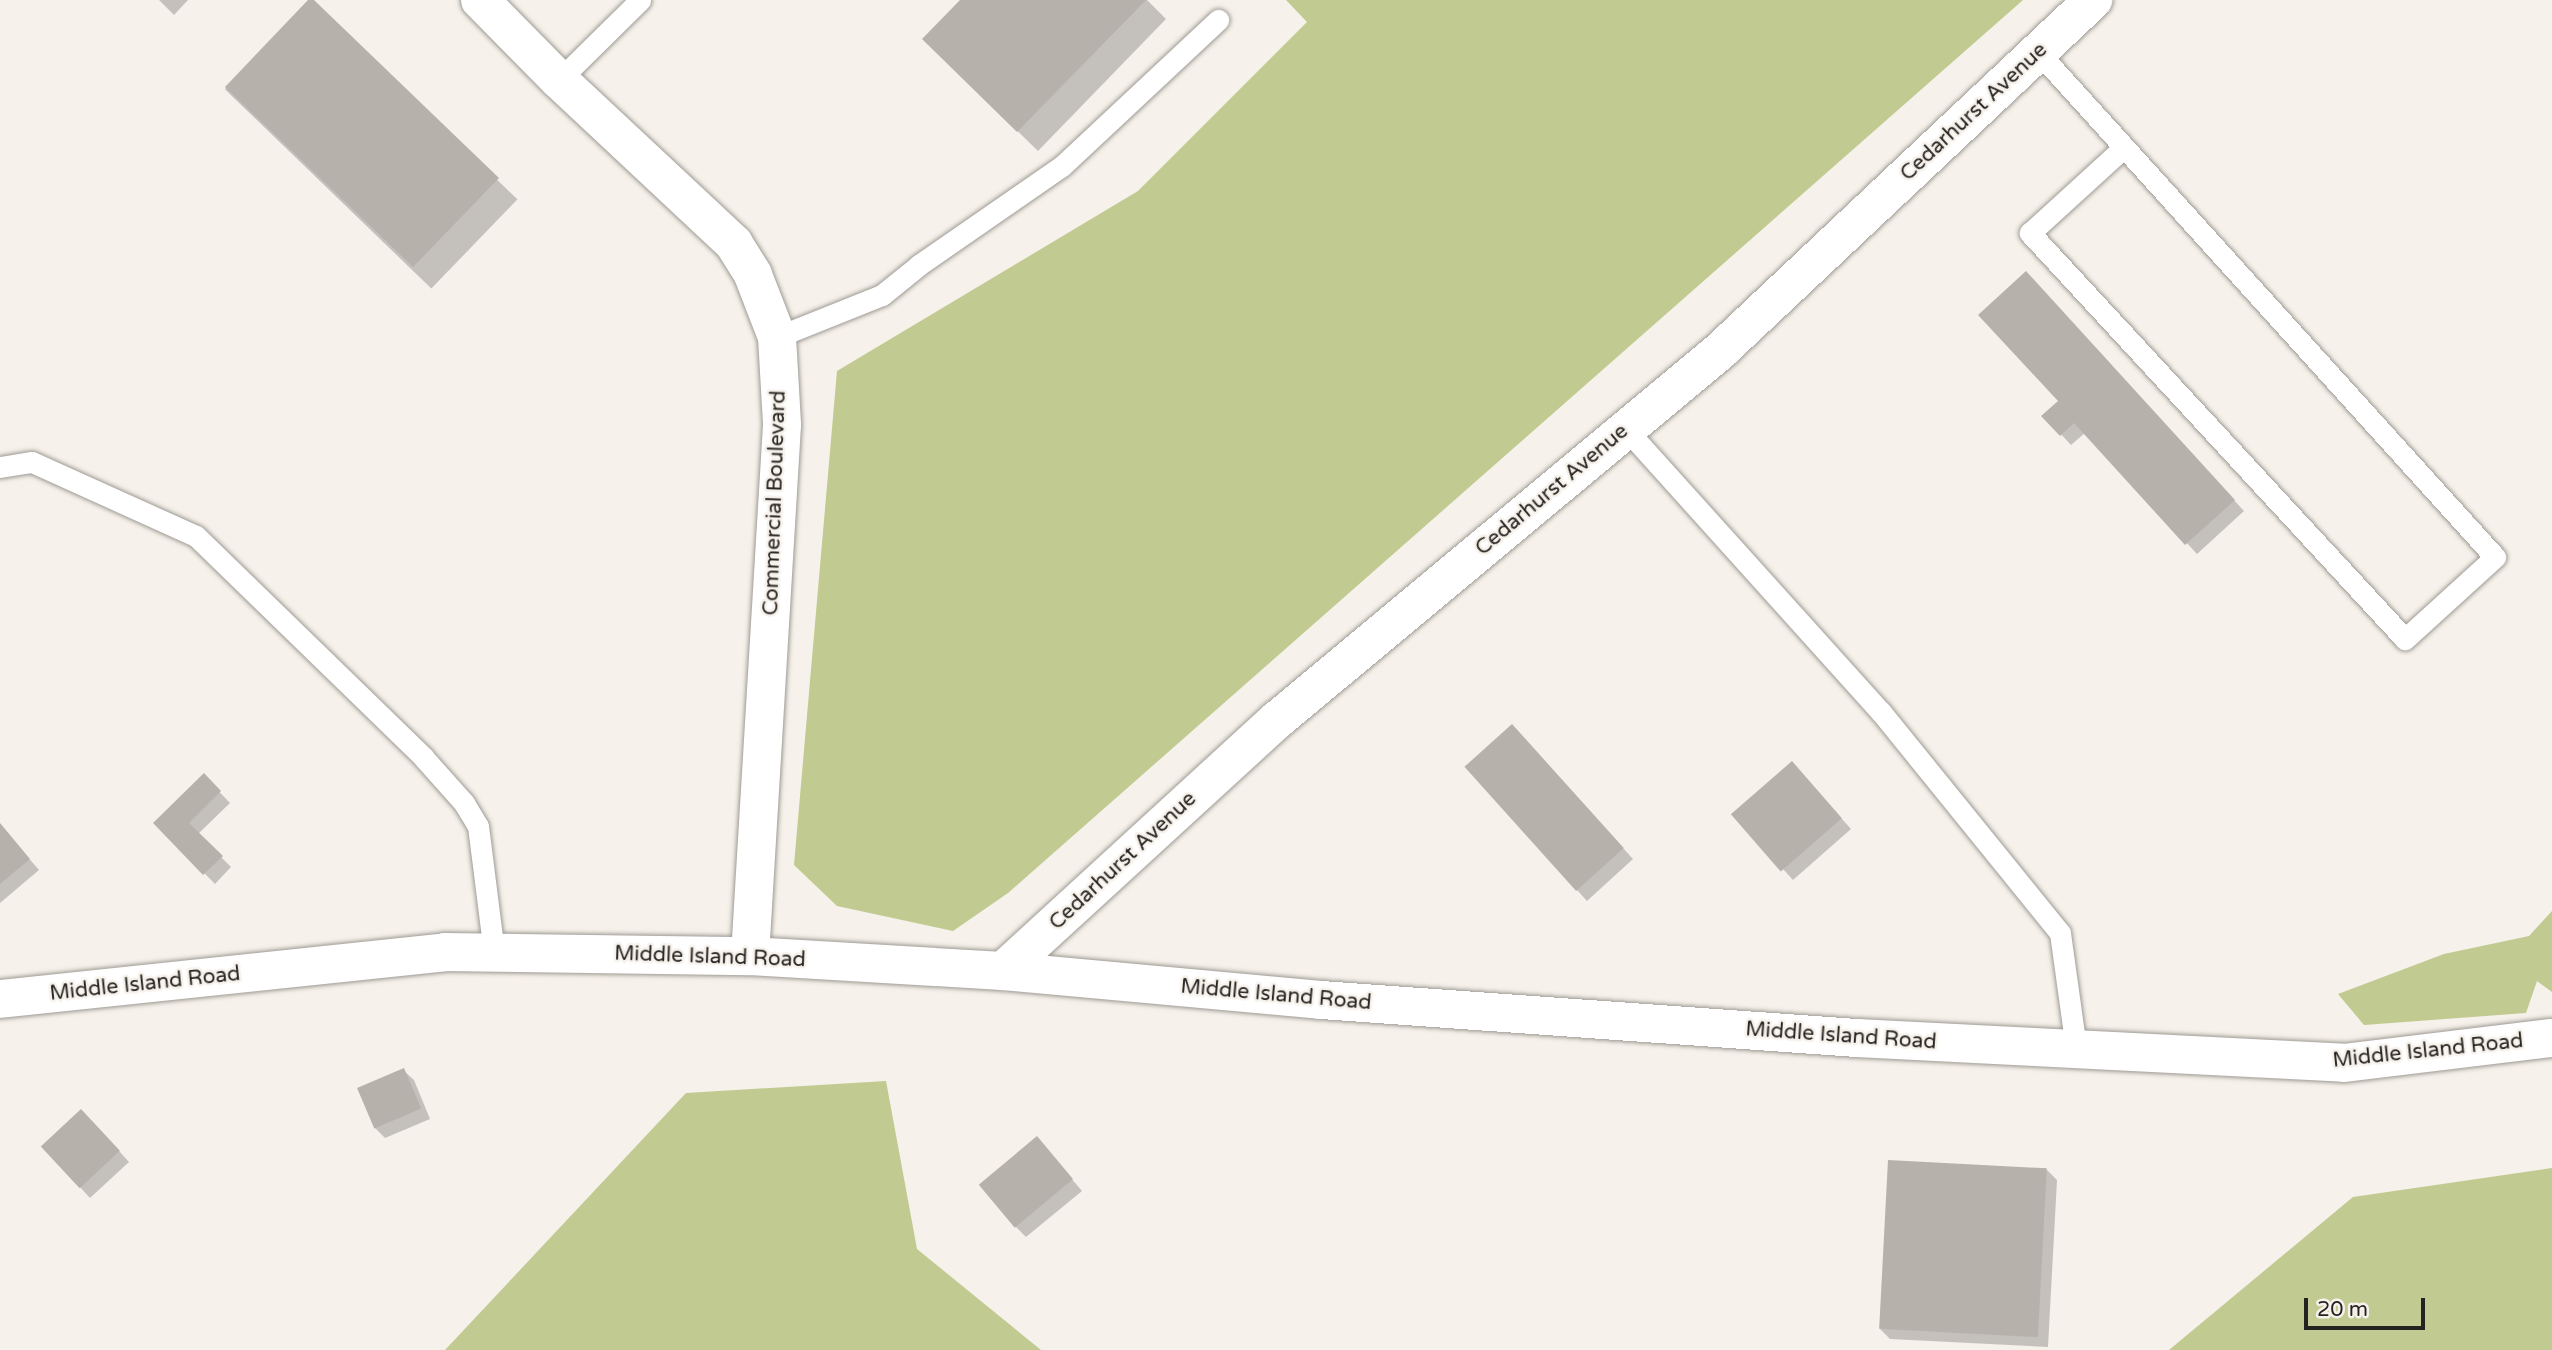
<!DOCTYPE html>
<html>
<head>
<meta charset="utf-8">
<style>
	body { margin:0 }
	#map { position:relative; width:2552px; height:1350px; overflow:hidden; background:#f6f1ea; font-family:"Varela Round",sans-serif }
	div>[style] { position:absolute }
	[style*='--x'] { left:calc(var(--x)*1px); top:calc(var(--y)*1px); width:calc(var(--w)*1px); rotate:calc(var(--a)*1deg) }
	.green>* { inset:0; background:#c1ca90 }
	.shadow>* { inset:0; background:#0003; transform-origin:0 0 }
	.building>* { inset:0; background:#b7b1ac; transform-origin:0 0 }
	.roads { filter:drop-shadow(0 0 2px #9e9a94) drop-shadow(0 0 2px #9e9a94) }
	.lane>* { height:21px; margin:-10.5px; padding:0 10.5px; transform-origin:10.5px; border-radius:10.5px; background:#fff }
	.street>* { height:38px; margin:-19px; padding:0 19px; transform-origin:19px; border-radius:19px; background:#fff }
	.secondary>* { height:38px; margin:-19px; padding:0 19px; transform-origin:19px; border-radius:19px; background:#fff }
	span { translate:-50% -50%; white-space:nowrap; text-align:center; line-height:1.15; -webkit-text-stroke:5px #f6f1ea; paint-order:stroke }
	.street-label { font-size:21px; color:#252321 }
	.scale { position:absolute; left:2304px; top:1298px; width:121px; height:32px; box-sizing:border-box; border:4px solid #252321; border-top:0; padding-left:9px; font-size:21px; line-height:24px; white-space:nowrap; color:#252321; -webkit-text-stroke:5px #f6f1ea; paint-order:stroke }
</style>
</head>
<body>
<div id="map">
	<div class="green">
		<i style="clip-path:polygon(1286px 0,2023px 0,1008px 893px,953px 931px,837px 906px,794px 865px,837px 371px,1138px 191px,1307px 22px)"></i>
		<i style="clip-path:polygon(2552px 911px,2552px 992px,2537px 981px,2526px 1013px,2364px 1025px,2338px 994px,2444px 954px,2529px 936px)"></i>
		<i style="clip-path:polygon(886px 1081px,917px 1249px,1041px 1350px,445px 1350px,686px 1093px)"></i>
		<i style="clip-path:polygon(2552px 1168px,2552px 1350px,2169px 1350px,2353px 1197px)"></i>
	</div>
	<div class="shadow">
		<i style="clip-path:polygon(159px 0,188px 0,174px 15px)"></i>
		<i style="left:311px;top:0;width:287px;height:124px;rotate:44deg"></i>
		<i style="clip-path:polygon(962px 0,1147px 0,1166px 19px,1038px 151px,924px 39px)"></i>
		<i style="clip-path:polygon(2036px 284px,2244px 511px,2197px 554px,2085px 433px,2071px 445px,2044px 416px,2060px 401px)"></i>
		<i style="clip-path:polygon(1522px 736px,1633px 859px,1587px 901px,1577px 890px)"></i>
		<i style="clip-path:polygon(1802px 774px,1851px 829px,1793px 880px,1734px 815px)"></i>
		<i style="clip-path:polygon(204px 776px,230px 803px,198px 834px,231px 867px,215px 884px,155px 823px)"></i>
		<i style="clip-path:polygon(0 825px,39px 870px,0 903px)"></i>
		<i style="clip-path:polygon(403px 1070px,414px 1080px,430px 1119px,385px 1138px,375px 1128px)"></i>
		<i style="clip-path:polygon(92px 1121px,129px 1162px,90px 1198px,43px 1147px)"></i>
		<i style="clip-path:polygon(1037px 1138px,1082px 1191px,1026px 1237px,1016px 1227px)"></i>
		<i style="clip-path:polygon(2047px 1170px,2057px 1180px,2048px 1347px,1890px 1339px,1880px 1329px)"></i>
	</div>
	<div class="building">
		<i style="clip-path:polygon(308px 0,314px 0,499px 178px,413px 267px,225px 87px)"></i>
		<i style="clip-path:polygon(960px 0,1146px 0,1017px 132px,922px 39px)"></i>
		<i style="clip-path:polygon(2026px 271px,2235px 500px,2185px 545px,2074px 423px,2060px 436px,2041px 416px,2058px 401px,1978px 315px)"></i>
		<i style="left:1512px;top:724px;width:167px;height:64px;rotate:48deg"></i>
		<i style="left:1792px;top:761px;width:76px;height:81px;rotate:49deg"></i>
		<i style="clip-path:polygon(204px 773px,221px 791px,189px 823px,223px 856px,203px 875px,153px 823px)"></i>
		<i style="clip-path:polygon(0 823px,30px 859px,0 884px)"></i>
		<i style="left:404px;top:1068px;width:44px;height:51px;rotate:67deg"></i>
		<i style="left:81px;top:1109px;width:57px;height:55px;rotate:47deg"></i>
		<i style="left:1037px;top:1136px;width:56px;height:76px;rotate:50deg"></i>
		<i style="left:1888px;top:1160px;width:159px;height:169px;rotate:3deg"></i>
	</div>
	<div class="roads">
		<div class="lane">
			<i style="--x:2038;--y:52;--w:681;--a:47.86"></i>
			<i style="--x:2495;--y:557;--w:122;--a:137.7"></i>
			<i style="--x:2405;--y:639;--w:553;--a:-132.73"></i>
			<i style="--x:2030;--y:233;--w:126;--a:-42.4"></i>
			<i style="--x:559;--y:80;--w:114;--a:-44.6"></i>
			<i style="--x:777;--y:337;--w:113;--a:-21.8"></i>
			<i style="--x:882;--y:295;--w:48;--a:-39"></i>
			<i style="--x:919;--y:265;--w:174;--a:-34.7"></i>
			<i style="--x:1062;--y:166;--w:214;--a:-43.1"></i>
			<i style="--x:1626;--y:429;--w:381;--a:48"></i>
			<i style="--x:1881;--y:712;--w:284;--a:51"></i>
			<i style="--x:2060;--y:933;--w:117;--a:82.1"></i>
			<i style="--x:0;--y:467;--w:32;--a:-9"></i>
			<i style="--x:32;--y:462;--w:180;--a:24.3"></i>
			<i style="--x:196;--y:536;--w:317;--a:44.2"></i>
			<i style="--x:423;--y:757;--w:62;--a:48.3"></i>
			<i style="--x:464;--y:803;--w:27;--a:59"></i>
			<i style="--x:478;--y:826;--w:127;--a:82.8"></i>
		</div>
		<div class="street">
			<i style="--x:1003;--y:971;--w:372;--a:-42.5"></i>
			<i style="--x:1277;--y:720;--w:575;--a:-39.78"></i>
			<i style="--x:1719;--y:352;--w:514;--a:-43.26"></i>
		</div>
		<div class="secondary">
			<i style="--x:480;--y:0;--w:112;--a:45.4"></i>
			<i style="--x:559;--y:80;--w:240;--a:43.1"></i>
			<i style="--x:734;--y:244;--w:36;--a:58"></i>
			<i style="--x:753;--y:275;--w:66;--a:68.8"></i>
			<i style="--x:777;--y:337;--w:88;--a:86.7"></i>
			<i style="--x:782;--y:425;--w:532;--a:93.45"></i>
			<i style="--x:0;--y:999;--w:447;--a:-6"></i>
			<i style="--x:445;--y:952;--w:305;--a:0.8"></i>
			<i style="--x:750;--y:956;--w:253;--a:3.4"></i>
			<i style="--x:1003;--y:971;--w:319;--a:5.2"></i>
			<i style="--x:1321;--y:1000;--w:537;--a:4.06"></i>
			<i style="--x:1857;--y:1038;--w:488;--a:2.9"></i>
			<i style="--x:2344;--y:1063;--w:209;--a:-6.9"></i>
		</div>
	</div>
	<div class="street-label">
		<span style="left:1974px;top:112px;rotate:-43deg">Cedarhurst Avenue</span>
		<span style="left:1552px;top:490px;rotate:-40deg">Cedarhurst Avenue</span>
		<span style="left:775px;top:503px;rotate:-88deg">Commercial Boulevard</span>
		<span style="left:1123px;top:861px;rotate:-43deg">Cedarhurst Avenue</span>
		<span style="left:710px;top:957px;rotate:2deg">Middle Island Road</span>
		<span style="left:145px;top:984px;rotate:-6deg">Middle Island Road</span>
		<span style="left:1276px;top:995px;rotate:5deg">Middle Island Road</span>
		<span style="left:1841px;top:1036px;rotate:4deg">Middle Island Road</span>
		<span style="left:2428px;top:1051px;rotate:-6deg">Middle Island Road</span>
	</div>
	<div class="scale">20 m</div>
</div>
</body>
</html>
